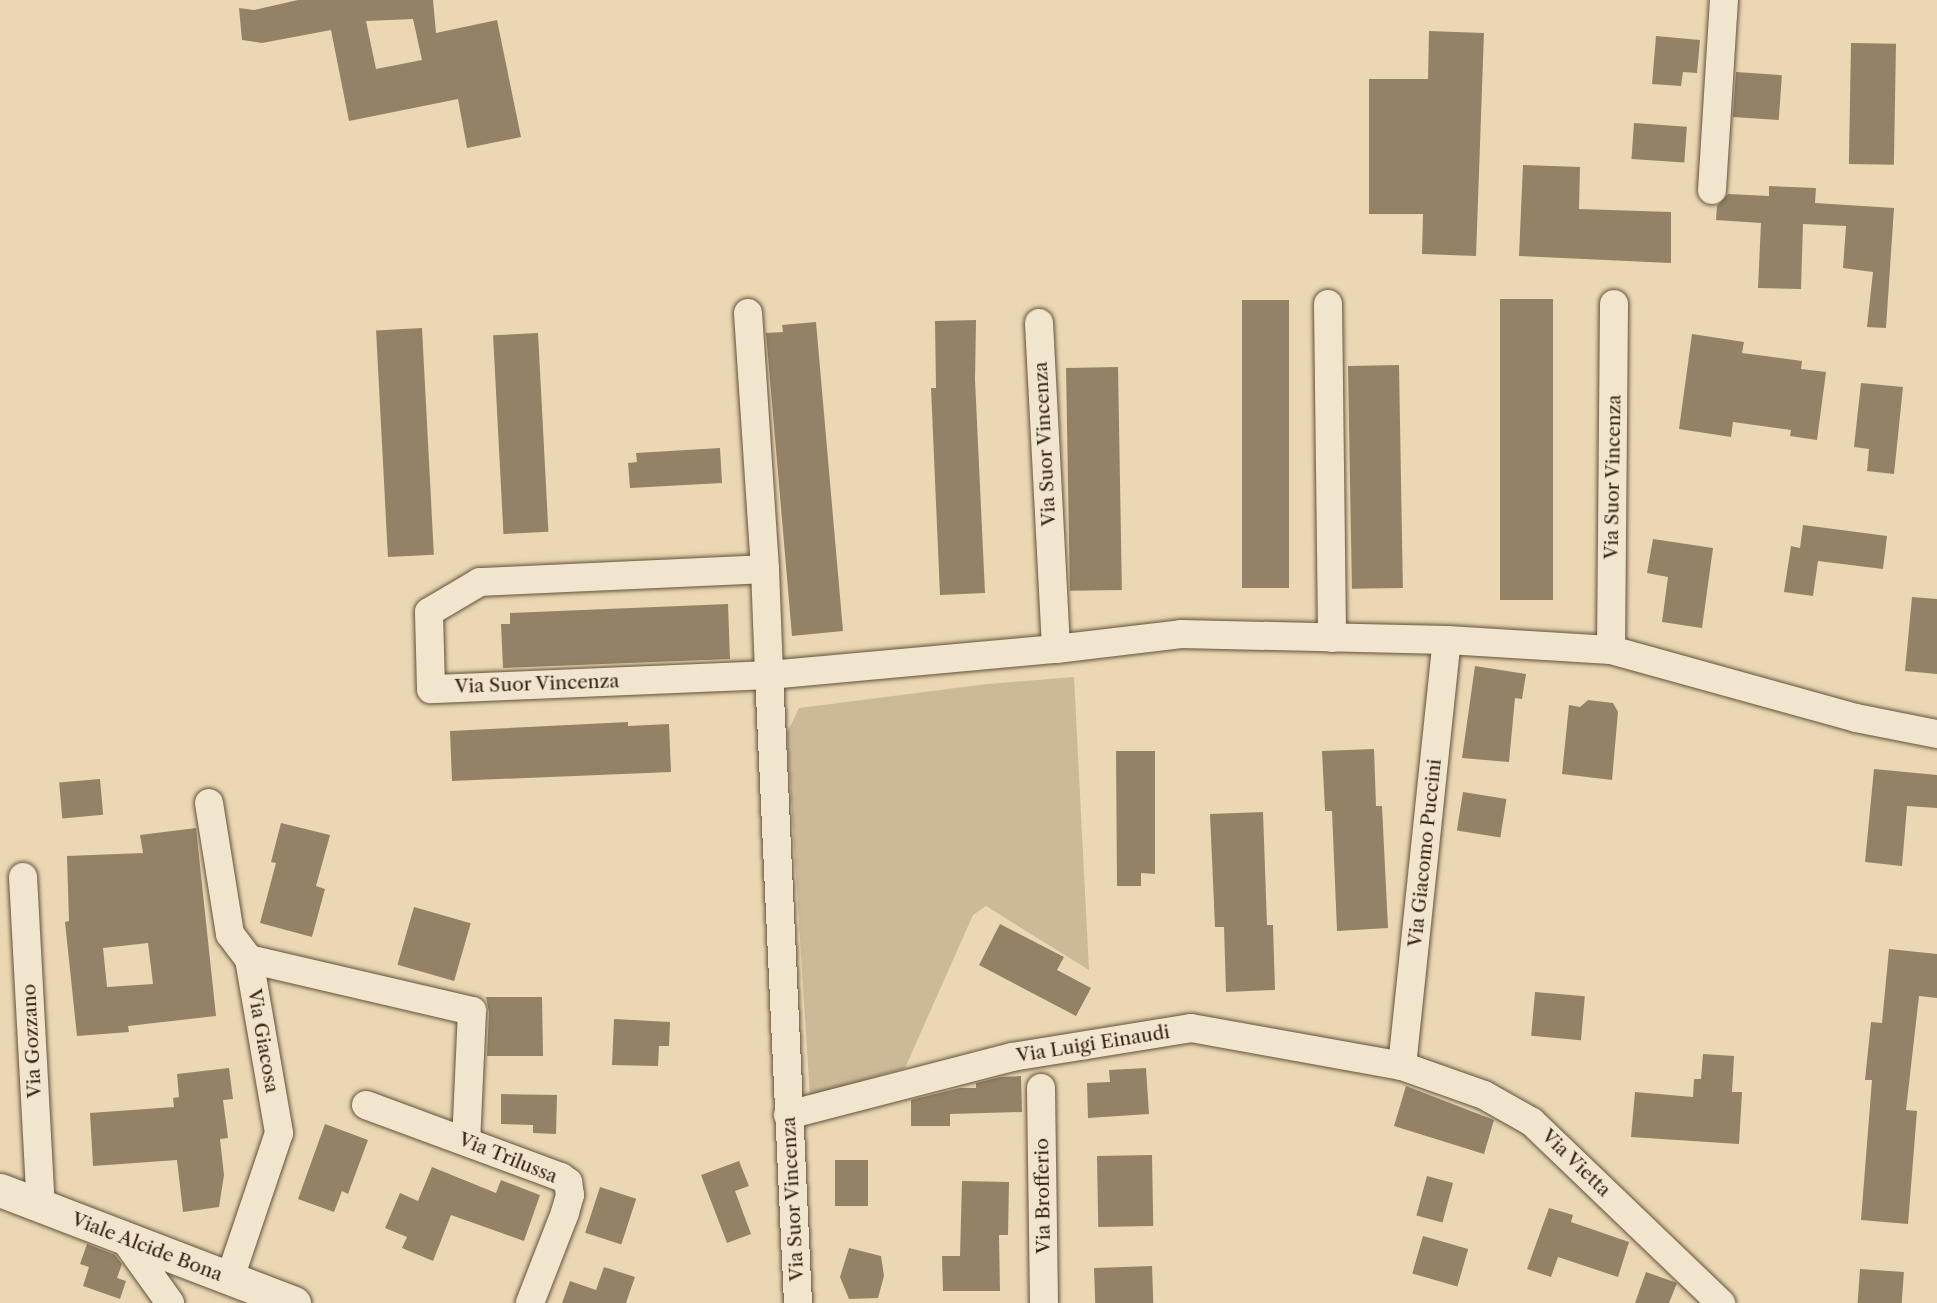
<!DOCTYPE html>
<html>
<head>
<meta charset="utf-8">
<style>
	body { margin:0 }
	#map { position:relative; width:1937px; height:1303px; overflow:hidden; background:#ebd7b4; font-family:"Libre Caslon Text",serif }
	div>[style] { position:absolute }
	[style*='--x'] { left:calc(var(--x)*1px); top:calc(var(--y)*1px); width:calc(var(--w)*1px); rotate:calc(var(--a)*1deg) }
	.green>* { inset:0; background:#ccb998 }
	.building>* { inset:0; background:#948266; transform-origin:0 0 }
	.roads { filter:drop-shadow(0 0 2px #62523a) drop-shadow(0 0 2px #62523a) }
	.minor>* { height:28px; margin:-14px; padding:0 14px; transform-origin:14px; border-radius:14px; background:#f2e5ce }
	.tertiary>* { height:33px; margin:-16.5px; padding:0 16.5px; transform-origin:16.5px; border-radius:16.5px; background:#f2e5ce }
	span { translate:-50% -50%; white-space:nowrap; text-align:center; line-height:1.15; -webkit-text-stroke:5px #f2e5ce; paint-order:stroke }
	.street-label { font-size:19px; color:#352511 }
</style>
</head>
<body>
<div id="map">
	<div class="green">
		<i style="clip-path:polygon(1074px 677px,1089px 970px,986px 906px,973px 915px,905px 1068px,810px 1096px,787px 733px,799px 708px,987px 684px)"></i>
	</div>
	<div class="building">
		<i style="clip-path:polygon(evenodd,298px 0,433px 0,436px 33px,497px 20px,521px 137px,467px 148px,458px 99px,349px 121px,331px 30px,262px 43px,242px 40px,239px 8px,254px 10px,298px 0,413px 19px,422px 60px,376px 69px,366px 21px,413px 19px)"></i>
		<i style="clip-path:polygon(1429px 31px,1484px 33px,1476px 256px,1422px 254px,1423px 214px,1369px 214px,1369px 79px,1428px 79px)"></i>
		<i style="clip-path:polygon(1656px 36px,1700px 40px,1697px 73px,1683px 72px,1681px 86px,1652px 84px)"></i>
		<i style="left:1851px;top:43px;width:45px;height:121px;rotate:1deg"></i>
		<i style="left:1736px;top:72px;width:46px;height:45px;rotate:4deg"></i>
		<i style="left:1634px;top:123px;width:53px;height:36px;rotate:4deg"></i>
		<i style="clip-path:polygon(1523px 165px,1580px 167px,1579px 209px,1671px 212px,1671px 263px,1519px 256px)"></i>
		<i style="clip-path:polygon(1769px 186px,1816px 188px,1815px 203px,1894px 208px,1886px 328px,1867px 327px,1873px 272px,1843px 268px,1846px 226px,1803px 224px,1801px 289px,1758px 288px,1761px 223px,1716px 220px,1717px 206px,1728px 194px,1769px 196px)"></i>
		<i style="left:1500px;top:299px;width:53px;height:301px"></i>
		<i style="left:1242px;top:300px;width:47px;height:288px"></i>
		<i style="clip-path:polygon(976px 320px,975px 380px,985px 593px,940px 595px,931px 388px,936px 388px,935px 321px)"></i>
		<i style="clip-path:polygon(816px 322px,843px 631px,792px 636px,766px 333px,783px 332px,782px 325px)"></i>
		<i style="left:422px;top:328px;width:227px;height:46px;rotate:87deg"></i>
		<i style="left:538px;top:333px;width:199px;height:45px;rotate:87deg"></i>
		<i style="clip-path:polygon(1692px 334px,1744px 342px,1742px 353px,1802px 361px,1801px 369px,1826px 372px,1817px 440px,1790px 436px,1791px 430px,1733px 422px,1731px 437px,1679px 429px)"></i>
		<i style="left:1399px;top:365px;width:223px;height:51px;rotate:89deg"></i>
		<i style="left:1118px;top:367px;width:223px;height:52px;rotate:89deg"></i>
		<i style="clip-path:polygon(1861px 383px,1903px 387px,1894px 474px,1867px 471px,1869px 449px,1854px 447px)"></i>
		<i style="clip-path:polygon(720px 448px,722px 483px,630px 488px,628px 463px,637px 462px,636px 453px)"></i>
		<i style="clip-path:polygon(1803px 525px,1887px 536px,1883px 569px,1818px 561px,1813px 596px,1784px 592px,1791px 546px,1800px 548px)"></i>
		<i style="clip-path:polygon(1653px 539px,1713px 548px,1702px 628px,1662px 622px,1668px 577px,1647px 573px)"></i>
		<i style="clip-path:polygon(1912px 597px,1937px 599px,1937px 674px,1905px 671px)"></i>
		<i style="clip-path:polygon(728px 604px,730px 659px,503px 668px,501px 624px,510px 624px,510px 613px)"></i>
		<i style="clip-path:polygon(1475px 666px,1526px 674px,1522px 699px,1515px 698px,1509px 762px,1462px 758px)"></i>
		<i style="clip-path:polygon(1588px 700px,1613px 703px,1618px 712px,1612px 780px,1562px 774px,1569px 705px,1580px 707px)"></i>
		<i style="clip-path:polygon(628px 722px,628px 726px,669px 724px,671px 772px,452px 781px,450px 731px)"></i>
		<i style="clip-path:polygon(1374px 749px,1376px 806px,1382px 806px,1388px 928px,1337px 931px,1332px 811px,1325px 811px,1322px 751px)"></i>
		<i style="clip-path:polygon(1116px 751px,1155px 751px,1155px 874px,1141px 873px,1141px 886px,1117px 886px)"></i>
		<i style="clip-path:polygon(1874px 769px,1937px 775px,1937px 808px,1907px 806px,1902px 866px,1865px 862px)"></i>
		<i style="left:100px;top:779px;width:36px;height:41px;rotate:85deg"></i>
		<i style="left:1463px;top:792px;width:44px;height:39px;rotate:9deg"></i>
		<i style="clip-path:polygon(1263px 812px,1267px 925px,1273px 925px,1275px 990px,1226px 992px,1224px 927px,1215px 927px,1210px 814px)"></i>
		<i style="clip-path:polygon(281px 823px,330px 835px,316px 886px,325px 889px,312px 937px,260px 923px,276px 863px,271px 862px)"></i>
		<i style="clip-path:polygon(evenodd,196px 828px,216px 1016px,128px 1026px,129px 1032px,77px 1036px,65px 922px,69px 921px,67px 856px,143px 853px,140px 835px,196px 828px,148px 943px,153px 984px,107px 987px,103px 948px,148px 943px)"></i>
		<i style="left:414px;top:907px;width:59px;height:60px;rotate:16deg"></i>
		<i style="clip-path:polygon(1000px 924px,1064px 957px,1057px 970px,1091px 988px,1076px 1016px,979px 965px)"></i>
		<i style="clip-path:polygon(1889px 949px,1937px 954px,1937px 998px,1919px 996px,1906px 1110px,1917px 1111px,1908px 1224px,1861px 1220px,1872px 1080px,1865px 1080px,1871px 1022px,1882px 1023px)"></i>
		<i style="left:1535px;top:992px;width:50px;height:44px;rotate:5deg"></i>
		<i style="clip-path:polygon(486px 997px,542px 997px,543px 1056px,487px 1056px,489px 1012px)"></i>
		<i style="clip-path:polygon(614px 1019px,670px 1022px,669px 1046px,659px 1046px,658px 1066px,612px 1065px)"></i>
		<i style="clip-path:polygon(1703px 1054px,1734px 1056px,1732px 1092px,1742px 1092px,1739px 1144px,1631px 1137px,1635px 1092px,1693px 1097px,1694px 1079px,1701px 1079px)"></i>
		<i style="clip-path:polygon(229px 1068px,233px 1099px,223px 1100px,228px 1138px,220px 1139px,224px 1175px,219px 1207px,183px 1212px,177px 1160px,93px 1166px,90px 1113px,174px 1107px,173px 1098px,179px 1097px,177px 1074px)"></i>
		<i style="clip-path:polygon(1146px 1068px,1149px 1114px,1088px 1118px,1087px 1083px,1110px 1082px,1109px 1070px)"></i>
		<i style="clip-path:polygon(1021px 1076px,1022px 1112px,950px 1114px,950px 1126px,911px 1126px,911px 1100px,960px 1088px,976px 1088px,976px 1083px,1001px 1077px)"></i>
		<i style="clip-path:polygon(1406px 1086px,1494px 1120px,1484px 1154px,1394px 1126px)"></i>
		<i style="clip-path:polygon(501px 1094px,557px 1095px,556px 1134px,533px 1133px,533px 1125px,501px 1124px)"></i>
		<i style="clip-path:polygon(325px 1124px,368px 1140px,348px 1194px,342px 1191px,334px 1212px,298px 1199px)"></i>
		<i style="left:1152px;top:1155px;width:71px;height:55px;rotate:89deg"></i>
		<i style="left:835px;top:1160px;width:33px;height:46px"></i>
		<i style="clip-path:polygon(739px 1161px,749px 1186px,735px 1191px,751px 1234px,727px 1243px,701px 1175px)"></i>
		<i style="clip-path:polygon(432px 1167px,496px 1193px,501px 1180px,540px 1195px,524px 1241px,451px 1215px,433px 1261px,402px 1248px,407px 1237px,385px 1228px,400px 1193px,418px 1201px)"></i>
		<i style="left:1427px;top:1176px;width:27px;height:41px;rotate:15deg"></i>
		<i style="clip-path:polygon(962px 1181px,1009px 1182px,1008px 1235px,999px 1235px,1000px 1291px,943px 1291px,942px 1256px,960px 1256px)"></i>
		<i style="left:600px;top:1187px;width:38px;height:48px;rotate:18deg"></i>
		<i style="clip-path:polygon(1549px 1208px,1573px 1215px,1571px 1222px,1629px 1242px,1618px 1277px,1558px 1257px,1551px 1277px,1527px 1269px)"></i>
		<i style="left:1423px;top:1236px;width:47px;height:39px;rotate:16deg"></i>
		<i style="clip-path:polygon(87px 1244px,115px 1255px,122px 1264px,117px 1278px,126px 1281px,120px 1299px,83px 1286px,89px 1267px,80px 1264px)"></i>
		<i style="clip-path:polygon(849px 1248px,881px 1256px,884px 1276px,878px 1298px,849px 1299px,840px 1277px)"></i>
		<i style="left:1152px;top:1266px;width:37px;height:58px;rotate:88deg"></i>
		<i style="clip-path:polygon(604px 1267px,635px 1277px,626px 1303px,562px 1303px,570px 1281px,596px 1290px)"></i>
		<i style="left:1860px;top:1269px;width:44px;height:34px;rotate:4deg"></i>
		<i style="clip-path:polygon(1646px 1272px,1677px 1283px,1669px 1303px,1635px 1303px)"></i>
	</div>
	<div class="roads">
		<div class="minor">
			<i style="--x:1712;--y:190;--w:190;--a:-86.4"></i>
			<i style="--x:1328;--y:304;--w:334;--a:89.3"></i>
			<i style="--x:748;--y:313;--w:257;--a:86.2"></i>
			<i style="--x:1039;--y:323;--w:326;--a:87"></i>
			<i style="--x:765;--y:569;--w:106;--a:87.8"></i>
			<i style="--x:769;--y:675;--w:338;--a:177.6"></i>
			<i style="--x:431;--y:689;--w:77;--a:-91.5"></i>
			<i style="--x:429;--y:612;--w:59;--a:-30.5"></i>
			<i style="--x:480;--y:582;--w:285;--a:-2.6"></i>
			<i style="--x:1611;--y:650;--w:346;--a:-89.5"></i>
			<i style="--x:209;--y:803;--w:133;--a:80.9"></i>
			<i style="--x:230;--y:934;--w:31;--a:53"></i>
			<i style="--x:249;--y:959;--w:177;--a:80.2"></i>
			<i style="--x:279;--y:1133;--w:153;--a:108.7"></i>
			<i style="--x:23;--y:877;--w:329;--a:86.9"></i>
			<i style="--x:249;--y:959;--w:229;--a:13.1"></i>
			<i style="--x:472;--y:1011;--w:130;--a:92.6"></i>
			<i style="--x:1402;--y:1066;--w:428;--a:-84"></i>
			<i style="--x:1041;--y:1088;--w:215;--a:89.2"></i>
			<i style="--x:366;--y:1105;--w:208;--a:20.3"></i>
			<i style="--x:561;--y:1177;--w:9;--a:36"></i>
			<i style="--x:568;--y:1182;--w:13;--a:81"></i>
			<i style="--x:570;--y:1195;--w:19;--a:106"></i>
			<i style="--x:565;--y:1213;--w:97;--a:111.3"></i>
			<i style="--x:788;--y:1115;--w:231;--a:-14.5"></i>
			<i style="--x:1012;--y:1057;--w:181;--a:-9.2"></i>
			<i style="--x:1191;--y:1028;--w:214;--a:10.2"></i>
			<i style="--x:1402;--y:1066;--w:87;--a:19.5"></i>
			<i style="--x:1484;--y:1095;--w:55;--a:29.4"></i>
			<i style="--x:1532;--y:1122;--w:262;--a:43.8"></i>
			<i style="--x:123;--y:1237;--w:81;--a:54.5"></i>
			<i style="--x:798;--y:1303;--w:629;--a:-92.64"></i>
			<i style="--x:769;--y:675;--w:288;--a:-5.2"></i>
			<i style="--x:1056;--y:649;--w:126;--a:-6.8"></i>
			<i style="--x:1181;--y:634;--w:266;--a:1.3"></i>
			<i style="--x:1447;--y:640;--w:164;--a:3.5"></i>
			<i style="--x:1611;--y:650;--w:254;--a:15.5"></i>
			<i style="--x:1856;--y:718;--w:83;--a:11.2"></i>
		</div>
		<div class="tertiary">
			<i style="--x:0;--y:1190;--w:315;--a:21"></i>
		</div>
	</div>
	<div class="street-label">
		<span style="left:1045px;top:444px;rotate:-93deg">Via Suor Vincenza</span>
		<span style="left:1613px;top:477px;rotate:-89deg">Via Suor Vincenza</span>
		<span style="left:537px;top:684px;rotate:-2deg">Via Suor Vincenza</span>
		<span style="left:1425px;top:853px;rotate:-84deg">Via Giacomo Puccini</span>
		<span style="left:32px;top:1041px;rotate:-93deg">Via Gozzano</span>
		<span style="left:263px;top:1041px;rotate:80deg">Via Giacosa</span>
		<span style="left:1093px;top:1044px;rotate:-9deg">Via Luigi Einaudi</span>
		<span style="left:508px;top:1158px;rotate:22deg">Via Trilussa</span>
		<span style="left:1576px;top:1163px;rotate:44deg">Via Vietta</span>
		<span style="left:1043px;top:1196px;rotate:-91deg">Via Brofferio</span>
		<span style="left:793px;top:1199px;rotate:-93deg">Via Suor Vincenza</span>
		<span style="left:147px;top:1247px;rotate:21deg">Viale Alcide Bona</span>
	</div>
</div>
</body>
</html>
